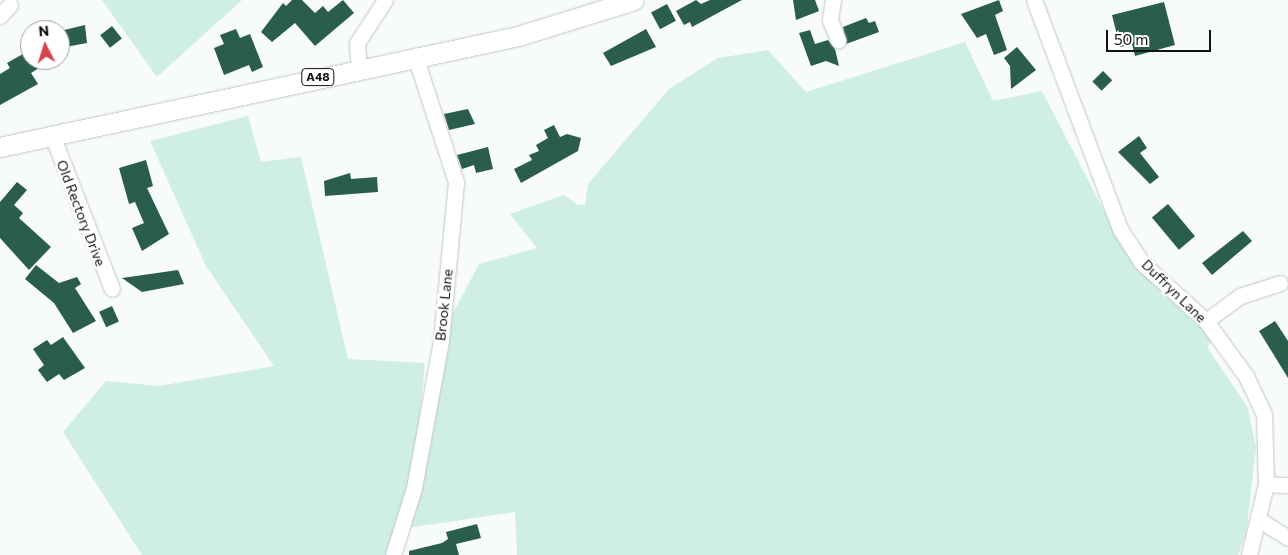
<!DOCTYPE html>
<html>
<head>
<meta charset="utf-8">
<style>
	body { margin:0 }
	#map { position:relative; width:1288px; height:555px; overflow:hidden; background:#f7fbf9; font-family:Commissioner,sans-serif }
	div>[style] { position:absolute }
	[style*='--x'] { left:calc(var(--x)*1px); top:calc(var(--y)*1px); width:calc(var(--w)*1px); rotate:calc(var(--a)*1deg) }
	.green>* { inset:0; background:#cfefe3 }
	.building>* { inset:0; background:#2a5d4d; transform-origin:0 0 }
	.roads { filter:drop-shadow(0 0 1px #c3c6c5) drop-shadow(0 0 1px #c3c6c5) }
	.minor>* { height:15px; margin:-7.5px; padding:0 7.5px; transform-origin:7.5px; border-radius:7.5px; background:#fff }
	.major>* { height:19px; margin:-9.5px; padding:0 9.5px; transform-origin:9.5px; border-radius:9.5px; background:#fff }
	span { translate:-50% -50%; white-space:nowrap; text-align:center; line-height:1.15; -webkit-text-stroke:5px #fff; paint-order:stroke }
	.shield-label span { padding:1px 4px; background:#fff; border:1px solid; border-radius:4px; -webkit-text-stroke-width:0 }
	.shield-label { font-size:12px; color:#111212; font-weight:700 }
	.street-label { font-size:14px; color:#111212 }
	.north { position:absolute; left:20px; top:20px; width:50px; height:50px; box-sizing:border-box; background:#fff; border:1px solid #a0a0a0; border-radius:50%; rotate:355deg; font-size:14px; font-weight:700; line-height:20px; text-align:center; color:#111212 }
	.north::after { content:''; display:block; margin:auto; width:18px; height:22px; background:#d4444e; clip-path:polygon(50% 0,100% 100%,50% 72%,0 100%) }
	.scale { position:absolute; left:1106px; top:30px; width:105px; height:22px; box-sizing:border-box; border:2px solid #111212; border-top:0; padding-left:6px; font-size:15px; line-height:18px; white-space:nowrap; color:#111212; -webkit-text-stroke:4px #fff; paint-order:stroke }
</style>
</head>
<body>
<div id="map">
	<div class="green">
		<i style="clip-path:polygon(102px 0,242px 0,157px 77px)"></i>
		<i style="clip-path:polygon(965px 42px,993px 101px,1042px 91px,1117px 236px,1214px 339px,1207px 347px,1248px 408px,1256px 448px,1246px 534px,1238px 555px,517px 555px,515px 512px,407px 528px,434px 428px,448px 323px,479px 264px,537px 248px,510px 214px,564px 195px,578px 205px,585px 205px,588px 184px,669px 89px,718px 58px,768px 50px,806px 92px)"></i>
		<i style="clip-path:polygon(248px 116px,261px 162px,301px 157px,348px 359px,425px 363px,415px 466px,389px 555px,142px 555px,63px 432px,106px 381px,159px 386px,274px 366px,206px 266px,150px 141px)"></i>
	</div>
	<div class="building">
		<i style="clip-path:polygon(292px 0,302px 0,315px 13px,323px 6px,328px 12px,343px 0,354px 13px,315px 46px,295px 23px,272px 42px,261px 32px,283px 3px,286px 6px)"></i>
		<i style="clip-path:polygon(696px 0,701px 4px,710px 0,742px 0,692px 27px,690px 22px,684px 25px,676px 11px)"></i>
		<i style="clip-path:polygon(793px 0,815px 0,819px 11px,796px 20px)"></i>
		<i style="clip-path:polygon(999px 0,1003px 11px,995px 15px,1007px 50px,994px 55px,986px 34px,977px 38px,961px 14px)"></i>
		<i style="clip-path:polygon(1164px 2px,1175px 45px,1135px 56px,1132px 44px,1120px 47px,1112px 15px)"></i>
		<i style="left:667px;top:4px;width:19px;height:18px;rotate:62deg"></i>
		<i style="clip-path:polygon(866px 18px,869px 23px,875px 21px,879px 32px,846px 44px,843px 27px)"></i>
		<i style="clip-path:polygon(85px 25px,87px 43px,60px 48px,60px 31px)"></i>
		<i style="left:112px;top:26px;width:16px;height:15px;rotate:52deg"></i>
		<i style="clip-path:polygon(236px 29px,240px 38px,250px 34px,263px 67px,252px 72px,249px 65px,224px 75px,214px 48px,224px 44px,220px 35px)"></i>
		<i style="clip-path:polygon(646px 29px,656px 47px,611px 66px,603px 53px)"></i>
		<i style="clip-path:polygon(810px 30px,815px 44px,828px 40px,835px 49px,839px 66px,826px 61px,811px 66px,799px 33px)"></i>
		<i style="clip-path:polygon(1017px 47px,1036px 70px,1011px 89px,1010px 66px,1004px 58px)"></i>
		<i style="clip-path:polygon(30px 50px,30px 60px,52px 60px,31px 73px,38px 84px,0 105px,0 74px,10px 68px,7px 63px)"></i>
		<i style="left:1103px;top:71px;width:13px;height:15px;rotate:45deg"></i>
		<i style="clip-path:polygon(468px 109px,475px 124px,449px 130px,444px 114px)"></i>
		<i style="clip-path:polygon(554px 125px,560px 137px,567px 134px,581px 138px,578px 151px,521px 183px,514px 169px,532px 160px,529px 155px,539px 151px,536px 145px,548px 138px,544px 130px)"></i>
		<i style="clip-path:polygon(1139px 136px,1147px 148px,1140px 153px,1159px 177px,1150px 184px,1118px 152px)"></i>
		<i style="clip-path:polygon(488px 147px,493px 169px,476px 173px,474px 165px,462px 169px,457px 155px)"></i>
		<i style="clip-path:polygon(146px 160px,153px 186px,147px 188px,169px 234px,142px 251px,132px 228px,144px 223px,135px 202px,129px 204px,119px 168px)"></i>
		<i style="clip-path:polygon(350px 173px,351px 179px,377px 177px,378px 192px,325px 196px,324px 181px)"></i>
		<i style="clip-path:polygon(17px 182px,27px 190px,14px 205px,23px 213px,19px 218px,51px 247px,29px 270px,0 238px,0 202px)"></i>
		<i style="left:1168px;top:204px;width:42px;height:21px;rotate:50deg"></i>
		<i style="clip-path:polygon(1243px 231px,1252px 241px,1212px 275px,1202px 263px)"></i>
		<i style="clip-path:polygon(36px 265px,59px 283px,77px 277px,81px 284px,75px 288px,96px 321px,73px 333px,54px 303px,25px 279px)"></i>
		<i style="clip-path:polygon(178px 270px,184px 284px,142px 292px,122px 278px)"></i>
		<i style="left:112px;top:306px;width:17px;height:14px;rotate:66deg"></i>
		<i style="clip-path:polygon(1275px 321px,1288px 341px,1288px 378px,1259px 331px)"></i>
		<i style="clip-path:polygon(63px 337px,85px 368px,64px 380px,59px 374px,47px 382px,38px 370px,44px 365px,33px 349px,47px 340px,51px 345px)"></i>
		<i style="clip-path:polygon(477px 524px,481px 538px,456px 544px,459px 555px,409px 555px,409px 551px,442px 543px,448px 539px,446px 532px)"></i>
	</div>
	<div class="roads">
		<div class="minor">
			<i style="--x:833;--y:0;--w:20;--a:99"></i>
			<i style="--x:830;--y:20;--w:22;--a:68"></i>
			<i style="--x:1034;--y:0;--w:245;--a:69.4"></i>
			<i style="--x:1120;--y:229;--w:40;--a:57.1"></i>
			<i style="--x:1142;--y:263;--w:86;--a:42.2"></i>
			<i style="--x:1206;--y:321;--w:68;--a:54"></i>
			<i style="--x:1246;--y:376;--w:42;--a:64.7"></i>
			<i style="--x:1264;--y:414;--w:70;--a:88.4"></i>
			<i style="--x:1266;--y:484;--w:73;--a:103.5"></i>
			<i style="--x:0;--y:16;--w:15;--a:-48"></i>
			<i style="--x:359;--y:68;--w:25;--a:-95"></i>
			<i style="--x:357;--y:43;--w:51;--a:-56.9"></i>
			<i style="--x:52;--y:135;--w:165;--a:68.7"></i>
			<i style="--x:1206;--y:321;--w:42;--a:-36.3"></i>
			<i style="--x:1240;--y:296;--w:42;--a:-18"></i>
			<i style="--x:1266;--y:484;--w:22;--a:3"></i>
			<i style="--x:1261;--y:521;--w:32;--a:32"></i>
			<i style="--x:393;--y:555;--w:70;--a:-72.6"></i>
			<i style="--x:414;--y:488;--w:149;--a:-79.6"></i>
			<i style="--x:441;--y:341;--w:160;--a:-84.6"></i>
			<i style="--x:456;--y:182;--w:133;--a:-108"></i>
		</div>
		<div class="major">
			<i style="--x:0;--y:147;--w:530;--a:-12.09"></i>
			<i style="--x:518;--y:36;--w:121;--a:-17.2"></i>
		</div>
	</div>
	<div class="shield-label">
		<span style="left:318px;top:77px">A48</span>
	</div>
	<div class="street-label">
		<span style="left:81px;top:213px;rotate:69deg">Old Rectory Drive</span>
		<span style="left:1174px;top:291px;rotate:44deg">Duffryn Lane</span>
		<span style="left:444px;top:305px;rotate:-84deg">Brook Lane</span>
	</div>
	<div class="north">N</div>
	<div class="scale">50 m</div>
</div>
</body>
</html>
